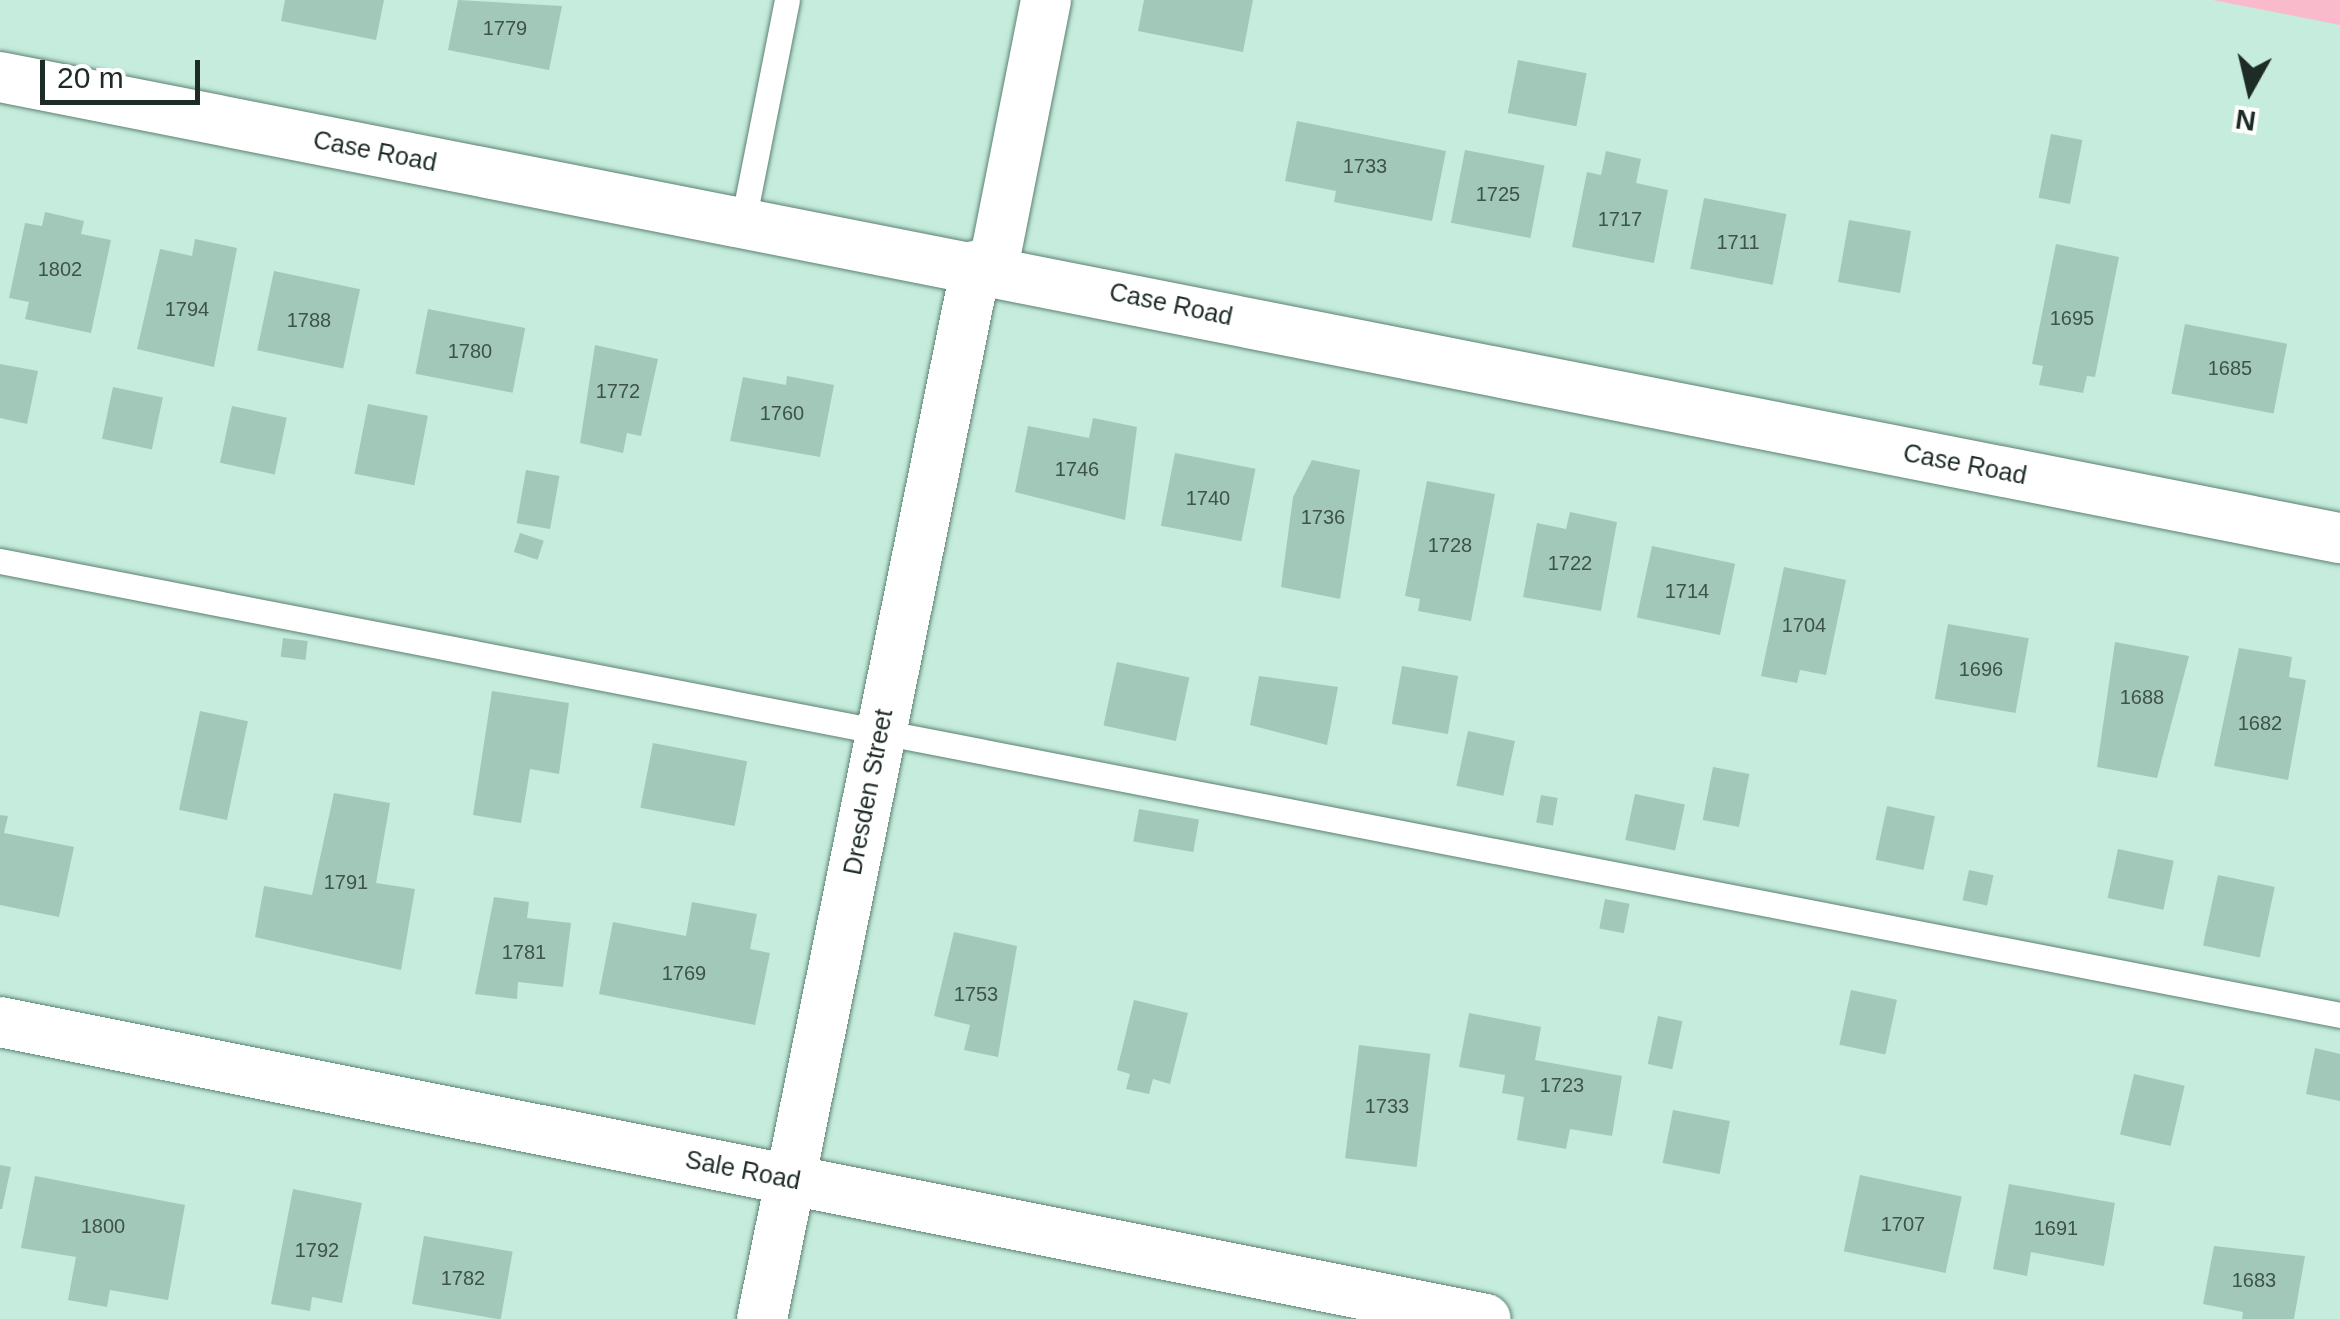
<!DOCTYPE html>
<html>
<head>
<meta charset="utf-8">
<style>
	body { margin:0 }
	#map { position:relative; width:2340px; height:1319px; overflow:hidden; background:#c5ecdc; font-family:Helvetica,sans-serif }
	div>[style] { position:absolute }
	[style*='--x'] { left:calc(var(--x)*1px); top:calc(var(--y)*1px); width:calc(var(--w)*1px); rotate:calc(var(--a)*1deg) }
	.green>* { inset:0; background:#f9bbcc }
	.building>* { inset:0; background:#a2c8b9; transform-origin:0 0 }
	.roads { filter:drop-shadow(0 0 2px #5d8173) drop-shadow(0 0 2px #5d8173) }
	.service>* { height:25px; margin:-12.5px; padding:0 12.5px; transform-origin:12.5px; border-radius:12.5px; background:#fff }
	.minor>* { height:50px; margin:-25px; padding:0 25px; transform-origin:25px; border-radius:25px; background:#fff }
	span { translate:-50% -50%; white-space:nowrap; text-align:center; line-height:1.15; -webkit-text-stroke:9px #fff; paint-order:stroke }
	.number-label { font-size:20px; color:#3e534b }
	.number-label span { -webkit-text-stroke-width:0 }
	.street-label { font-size:25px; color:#1d2c26 }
	.north { position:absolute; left:2200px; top:40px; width:100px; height:100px; -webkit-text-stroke:8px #fff; paint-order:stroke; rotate:188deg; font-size:28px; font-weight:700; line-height:40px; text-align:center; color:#1d2c26 }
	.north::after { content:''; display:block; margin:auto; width:35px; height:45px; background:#1d2c26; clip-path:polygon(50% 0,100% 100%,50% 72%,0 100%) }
	.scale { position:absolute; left:40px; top:60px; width:160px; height:45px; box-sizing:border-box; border:5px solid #1d2c26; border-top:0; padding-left:12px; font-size:30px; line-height:35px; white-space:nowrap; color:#1d2c26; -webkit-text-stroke:8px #fff; paint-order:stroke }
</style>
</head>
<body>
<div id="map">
	<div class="green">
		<i style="clip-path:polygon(2213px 0,2340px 0,2340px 25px)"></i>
	</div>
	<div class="building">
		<i style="clip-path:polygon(285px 0,384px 0,376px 40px,281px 21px)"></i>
		<i style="clip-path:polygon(458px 0,562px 6px,549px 70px,448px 50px)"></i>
		<i style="clip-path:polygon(1144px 0,1253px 0,1243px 52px,1138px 31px)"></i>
		<i style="left:1518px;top:60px;width:70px;height:54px;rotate:11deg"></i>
		<i style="clip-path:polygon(1297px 121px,1446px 151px,1432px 221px,1334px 202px,1336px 191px,1285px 181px)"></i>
		<i style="left:2051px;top:134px;width:32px;height:65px;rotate:11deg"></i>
		<i style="left:1465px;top:150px;width:81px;height:74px;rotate:11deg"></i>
		<i style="clip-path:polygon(1606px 151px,1641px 159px,1636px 183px,1668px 190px,1654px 263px,1572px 247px,1587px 172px,1601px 175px)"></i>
		<i style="left:1704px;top:198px;width:84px;height:72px;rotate:11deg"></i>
		<i style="clip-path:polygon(45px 212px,84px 221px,81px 234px,111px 240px,91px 333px,25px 319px,29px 302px,9px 298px,25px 223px,42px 226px)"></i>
		<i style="left:1849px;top:220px;width:63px;height:63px;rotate:10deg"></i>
		<i style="clip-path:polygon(195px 239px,237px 248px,214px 367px,137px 349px,160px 249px,192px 256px)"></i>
		<i style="clip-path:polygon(2056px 244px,2119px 257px,2095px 377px,2087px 376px,2083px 393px,2039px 385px,2043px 366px,2032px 364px)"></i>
		<i style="left:274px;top:271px;width:88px;height:81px;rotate:12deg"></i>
		<i style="left:428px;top:309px;width:99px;height:66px;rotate:11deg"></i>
		<i style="left:2185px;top:324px;width:104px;height:71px;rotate:11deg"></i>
		<i style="clip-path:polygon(595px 345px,658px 359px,641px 436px,627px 433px,623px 453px,580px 443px)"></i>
		<i style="clip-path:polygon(0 364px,38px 371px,27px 424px,0 418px)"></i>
		<i style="clip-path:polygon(787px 376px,834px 385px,820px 457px,730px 441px,743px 377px,786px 385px)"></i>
		<i style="left:113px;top:387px;width:51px;height:53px;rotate:12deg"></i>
		<i style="left:368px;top:404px;width:61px;height:71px;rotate:11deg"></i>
		<i style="left:232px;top:406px;width:56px;height:58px;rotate:12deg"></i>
		<i style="clip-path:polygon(1093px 418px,1137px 427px,1125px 520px,1015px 492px,1028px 426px,1089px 438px)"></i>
		<i style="left:1175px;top:453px;width:82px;height:74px;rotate:11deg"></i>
		<i style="clip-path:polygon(1312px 460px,1360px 470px,1340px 599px,1281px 587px,1293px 497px)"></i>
		<i style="left:526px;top:470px;width:34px;height:54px;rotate:10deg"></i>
		<i style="clip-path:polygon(1427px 481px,1495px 494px,1471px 621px,1418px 611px,1420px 599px,1405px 596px)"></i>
		<i style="clip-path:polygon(1570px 512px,1617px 522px,1601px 611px,1523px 597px,1537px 523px,1566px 529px)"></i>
		<i style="left:520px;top:533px;width:25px;height:20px;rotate:18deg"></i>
		<i style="left:1652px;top:546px;width:85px;height:73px;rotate:12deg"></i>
		<i style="clip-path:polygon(1784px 567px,1846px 580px,1826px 675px,1800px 670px,1797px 683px,1761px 676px)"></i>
		<i style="left:1948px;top:624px;width:82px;height:76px;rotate:10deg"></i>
		<i style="left:283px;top:638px;width:25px;height:19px;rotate:7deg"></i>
		<i style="clip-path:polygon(2115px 642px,2189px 656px,2157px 778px,2097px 767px)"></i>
		<i style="clip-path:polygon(2239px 648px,2292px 657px,2289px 677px,2306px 680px,2288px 780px,2214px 766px)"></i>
		<i style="left:1117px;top:662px;width:74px;height:65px;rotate:12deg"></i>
		<i style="left:1402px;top:666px;width:57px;height:59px;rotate:10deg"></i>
		<i style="clip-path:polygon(1259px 676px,1338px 687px,1327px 745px,1250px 725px)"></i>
		<i style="clip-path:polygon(492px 691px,569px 703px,559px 774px,530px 769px,521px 823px,473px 815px)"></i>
		<i style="left:200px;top:711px;width:49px;height:101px;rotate:12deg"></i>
		<i style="left:1468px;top:731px;width:48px;height:56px;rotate:12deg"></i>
		<i style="left:653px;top:743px;width:96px;height:66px;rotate:11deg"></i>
		<i style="left:1713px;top:767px;width:37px;height:54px;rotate:11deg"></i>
		<i style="clip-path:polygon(334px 793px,390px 803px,376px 883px,415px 889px,401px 970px,255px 937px,264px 886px,312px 895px)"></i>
		<i style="left:1635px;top:794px;width:51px;height:47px;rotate:12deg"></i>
		<i style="left:1541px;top:795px;width:17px;height:28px;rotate:10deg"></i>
		<i style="left:1887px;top:806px;width:49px;height:55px;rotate:12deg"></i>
		<i style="left:1139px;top:809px;width:61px;height:33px;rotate:10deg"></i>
		<i style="clip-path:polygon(0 815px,8px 816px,4px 833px,74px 847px,59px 917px,0 905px)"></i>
		<i style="left:2118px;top:849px;width:57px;height:50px;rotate:12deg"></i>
		<i style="left:1969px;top:870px;width:25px;height:31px;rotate:12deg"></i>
		<i style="left:2218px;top:875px;width:58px;height:72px;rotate:12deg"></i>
		<i style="clip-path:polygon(494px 897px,529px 902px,527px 918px,571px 923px,563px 987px,518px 982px,517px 999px,475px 994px)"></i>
		<i style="left:1605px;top:899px;width:25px;height:30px;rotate:11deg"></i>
		<i style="clip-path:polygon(692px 902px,757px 914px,750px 949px,770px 953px,755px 1025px,599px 994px,613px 922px,686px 936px)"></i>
		<i style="clip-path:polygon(954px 932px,1017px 946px,998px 1057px,964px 1050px,970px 1025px,934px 1016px)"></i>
		<i style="left:1851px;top:990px;width:47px;height:56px;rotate:12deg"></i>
		<i style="clip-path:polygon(1134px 1000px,1188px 1013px,1170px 1084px,1153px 1079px,1149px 1094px,1126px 1089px,1130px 1074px,1117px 1070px)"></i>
		<i style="clip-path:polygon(1469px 1013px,1541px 1027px,1535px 1060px,1622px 1076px,1612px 1136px,1570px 1129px,1566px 1149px,1517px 1140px,1524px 1097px,1502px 1093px,1505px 1075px,1459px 1067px)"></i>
		<i style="left:1658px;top:1016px;width:25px;height:49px;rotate:12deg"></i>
		<i style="left:1359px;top:1045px;width:72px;height:114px;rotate:7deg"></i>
		<i style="clip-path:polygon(2315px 1048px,2340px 1054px,2340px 1101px,2306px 1094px)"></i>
		<i style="left:2134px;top:1074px;width:52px;height:62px;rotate:13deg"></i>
		<i style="left:1673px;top:1110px;width:58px;height:54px;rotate:11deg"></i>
		<i style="clip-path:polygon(0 1165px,11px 1167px,2px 1209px,0 1209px)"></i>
		<i style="left:1860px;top:1175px;width:104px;height:78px;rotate:12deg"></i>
		<i style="clip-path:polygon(35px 1176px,185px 1205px,168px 1300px,110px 1290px,107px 1307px,68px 1300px,76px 1257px,21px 1248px)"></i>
		<i style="clip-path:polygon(2009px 1184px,2115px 1203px,2104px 1266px,2031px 1252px,2027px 1276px,1993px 1269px)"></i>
		<i style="clip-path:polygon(293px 1189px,362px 1203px,342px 1303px,312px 1297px,310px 1311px,271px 1304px)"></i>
		<i style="left:424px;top:1236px;width:90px;height:69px;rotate:10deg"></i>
		<i style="clip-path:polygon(2214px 1246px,2305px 1256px,2294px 1319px,2242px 1319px,2243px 1312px,2203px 1304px)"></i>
	</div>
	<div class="roads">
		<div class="service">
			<i style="--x:743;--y:222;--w:226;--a:-78.8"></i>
			<i style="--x:0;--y:561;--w:2384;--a:10.98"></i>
		</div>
		<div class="minor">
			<i style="--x:0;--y:77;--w:2385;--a:11.15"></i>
			<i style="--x:993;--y:268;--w:273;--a:-78.8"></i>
			<i style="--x:0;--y:1022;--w:1515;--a:11.3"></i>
			<i style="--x:762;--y:1319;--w:1075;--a:-78.51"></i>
		</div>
	</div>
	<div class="number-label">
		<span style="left:505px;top:28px">1779</span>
		<span style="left:1365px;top:166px">1733</span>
		<span style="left:1498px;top:194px">1725</span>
		<span style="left:1620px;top:219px">1717</span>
		<span style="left:1738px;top:242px">1711</span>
		<span style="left:60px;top:269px">1802</span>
		<span style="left:187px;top:309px">1794</span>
		<span style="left:2072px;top:318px">1695</span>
		<span style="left:309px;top:320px">1788</span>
		<span style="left:470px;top:351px">1780</span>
		<span style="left:2230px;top:368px">1685</span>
		<span style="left:618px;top:391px">1772</span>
		<span style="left:782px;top:413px">1760</span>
		<span style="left:1077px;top:469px">1746</span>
		<span style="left:1208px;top:498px">1740</span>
		<span style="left:1323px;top:517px">1736</span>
		<span style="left:1450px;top:545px">1728</span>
		<span style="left:1570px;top:563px">1722</span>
		<span style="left:1687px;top:591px">1714</span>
		<span style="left:1804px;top:625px">1704</span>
		<span style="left:1981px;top:669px">1696</span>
		<span style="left:2142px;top:697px">1688</span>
		<span style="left:2260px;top:723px">1682</span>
		<span style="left:346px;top:882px">1791</span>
		<span style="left:524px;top:952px">1781</span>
		<span style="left:684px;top:973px">1769</span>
		<span style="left:976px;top:994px">1753</span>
		<span style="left:1562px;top:1085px">1723</span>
		<span style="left:1387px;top:1106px">1733</span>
		<span style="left:1903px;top:1224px">1707</span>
		<span style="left:103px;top:1226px">1800</span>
		<span style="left:2056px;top:1228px">1691</span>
		<span style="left:317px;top:1250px">1792</span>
		<span style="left:463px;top:1278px">1782</span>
		<span style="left:2254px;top:1280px">1683</span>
	</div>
	<div class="street-label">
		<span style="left:375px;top:151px;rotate:11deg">Case Road</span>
		<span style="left:1171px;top:304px;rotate:12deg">Case Road</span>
		<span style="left:1965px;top:464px;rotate:11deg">Case Road</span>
		<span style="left:868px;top:792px;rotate:-79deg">Dresden Street</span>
		<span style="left:743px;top:1170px;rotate:11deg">Sale Road</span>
	</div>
	<div class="north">N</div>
	<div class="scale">20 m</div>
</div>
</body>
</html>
